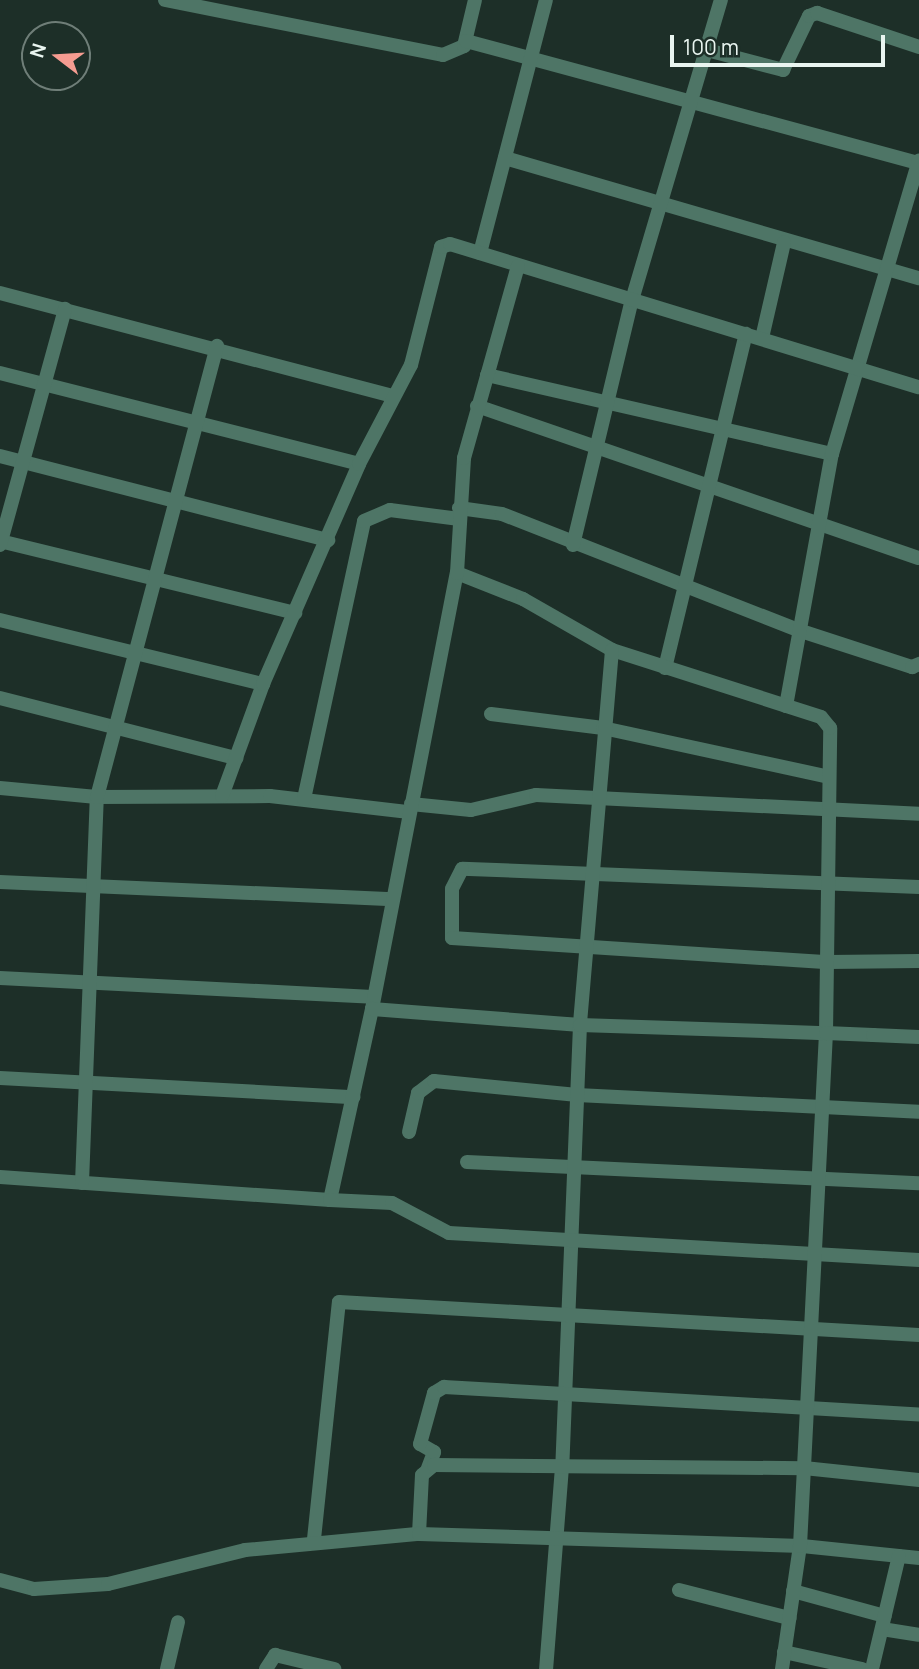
<!DOCTYPE html>
<html>
<head>
<meta charset="utf-8">
<style>
	body { margin:0 }
	#map { position:relative; width:919px; height:1669px; overflow:hidden; background:#1d2f28; font-family:Manrope,sans-serif }
	div>[style] { position:absolute }
	[style*='--x'] { left:calc(var(--x)*1px); top:calc(var(--y)*1px); width:calc(var(--w)*1px); rotate:calc(var(--a)*1deg) }
	.minor>* { height:14px; margin:-7px; padding:0 7px; transform-origin:7px; border-radius:7px; background:#4e7566 }
	span { translate:-50% -50%; white-space:nowrap; text-align:center; line-height:1.15; -webkit-text-stroke:7px #1d2f28; paint-order:stroke }
	.north { position:absolute; left:21px; top:21px; width:70px; height:70px; box-sizing:border-box; background:#1d2f28; border:2px solid #6f7e78; border-radius:50%; rotate:287deg; font-size:19px; font-weight:700; line-height:28px; text-align:center; color:#e9f5f0 }
	.north::after { content:''; display:block; margin:auto; width:24px; height:32px; background:#f59c91; clip-path:polygon(50% 0,100% 100%,50% 72%,0 100%) }
	.scale { position:absolute; left:670px; top:35px; width:215px; height:32px; box-sizing:border-box; border:4px solid #e9f5f0; border-top:0; padding-left:9px; font-size:21px; line-height:24px; white-space:nowrap; color:#e9f5f0; -webkit-text-stroke:5px #1d2f28; paint-order:stroke }
</style>
</head>
<body>
<div id="map">
	<div class="minor">
		<i style="--x:165;--y:0;--w:283;--a:11.2"></i>
		<i style="--x:443;--y:55;--w:23;--a:-23"></i>
		<i style="--x:464;--y:46;--w:47;--a:-76.6"></i>
		<i style="--x:466;--y:41;--w:469;--a:15.1"></i>
		<i style="--x:707;--y:50;--w:79;--a:14.7"></i>
		<i style="--x:783;--y:70;--w:60;--a:-64.3"></i>
		<i style="--x:809;--y:16;--w:9;--a:-21"></i>
		<i style="--x:817;--y:13;--w:108;--a:18.4"></i>
		<i style="--x:505;--y:158;--w:431;--a:16.2"></i>
		<i style="--x:480;--y:253;--w:261;--a:-75.4"></i>
		<i style="--x:0;--y:293;--w:407;--a:14.7"></i>
		<i style="--x:762;--y:338;--w:98;--a:-77"></i>
		<i style="--x:0;--y:373;--w:370;--a:14.2"></i>
		<i style="--x:487;--y:375;--w:354;--a:12.9"></i>
		<i style="--x:477;--y:406;--w:467;--a:19"></i>
		<i style="--x:0;--y:456;--w:339;--a:14.4"></i>
		<i style="--x:459;--y:508;--w:43;--a:7.9"></i>
		<i style="--x:502;--y:514;--w:321;--a:21.4"></i>
		<i style="--x:801;--y:631;--w:117;--a:18"></i>
		<i style="--x:912;--y:667;--w:8;--a:-23"></i>
		<i style="--x:0;--y:541;--w:304;--a:13.7"></i>
		<i style="--x:0;--y:545;--w:245;--a:-74.6"></i>
		<i style="--x:573;--y:545;--w:252;--a:-76.5"></i>
		<i style="--x:632;--y:300;--w:313;--a:-73.5"></i>
		<i style="--x:457;--y:573;--w:71;--a:21.5"></i>
		<i style="--x:523;--y:599;--w:103;--a:29.8"></i>
		<i style="--x:0;--y:620;--w:271;--a:13.7"></i>
		<i style="--x:665;--y:668;--w:344;--a:-76.4"></i>
		<i style="--x:0;--y:698;--w:244;--a:14.3"></i>
		<i style="--x:786;--y:706;--w:256;--a:-79.7"></i>
		<i style="--x:832;--y:454;--w:306;--a:-73.5"></i>
		<i style="--x:491;--y:714;--w:113;--a:7.1"></i>
		<i style="--x:603;--y:728;--w:231;--a:12.2"></i>
		<i style="--x:0;--y:788;--w:97;--a:5.3"></i>
		<i style="--x:97;--y:797;--w:173;--a:-0.3"></i>
		<i style="--x:270;--y:796;--w:140;--a:6.6"></i>
		<i style="--x:222;--y:796;--w:119;--a:-69.9"></i>
		<i style="--x:263;--y:684;--w:240;--a:-66.4"></i>
		<i style="--x:359;--y:464;--w:112;--a:-62.3"></i>
		<i style="--x:411;--y:365;--w:122;--a:-75.7"></i>
		<i style="--x:441;--y:247;--w:9;--a:-18"></i>
		<i style="--x:450;--y:244;--w:490;--a:17"></i>
		<i style="--x:304;--y:799;--w:284;--a:-77.8"></i>
		<i style="--x:364;--y:521;--w:28;--a:-23"></i>
		<i style="--x:390;--y:510;--w:70;--a:7.4"></i>
		<i style="--x:411;--y:804;--w:60;--a:5.7"></i>
		<i style="--x:471;--y:810;--w:67;--a:-13"></i>
		<i style="--x:536;--y:795;--w:383;--a:2.8"></i>
		<i style="--x:0;--y:882;--w:393;--a:2.5"></i>
		<i style="--x:919;--y:887;--w:457;--a:-177.7"></i>
		<i style="--x:462;--y:869;--w:22;--a:117"></i>
		<i style="--x:452;--y:889;--w:49;--a:90"></i>
		<i style="--x:452;--y:938;--w:377;--a:3.7"></i>
		<i style="--x:828;--y:962;--w:91;--a:-0.6"></i>
		<i style="--x:0;--y:978;--w:373;--a:2.9"></i>
		<i style="--x:372;--y:1009;--w:444;--a:-79"></i>
		<i style="--x:457;--y:573;--w:115;--a:-86.5"></i>
		<i style="--x:464;--y:458;--w:199;--a:-74.3"></i>
		<i style="--x:0;--y:1078;--w:354;--a:3.1"></i>
		<i style="--x:409;--y:1132;--w:40;--a:-77"></i>
		<i style="--x:418;--y:1093;--w:20;--a:-37"></i>
		<i style="--x:434;--y:1081;--w:144;--a:5.6"></i>
		<i style="--x:577;--y:1095;--w:342;--a:2.8"></i>
		<i style="--x:467;--y:1162;--w:452;--a:2.7"></i>
		<i style="--x:0;--y:1177;--w:331;--a:4"></i>
		<i style="--x:330;--y:1200;--w:196;--a:-77.6"></i>
		<i style="--x:372;--y:1009;--w:209;--a:4.4"></i>
		<i style="--x:580;--y:1025;--w:442;--a:92.3"></i>
		<i style="--x:562;--y:1467;--w:203;--a:94.5"></i>
		<i style="--x:82;--y:1183;--w:386;--a:-87.8"></i>
		<i style="--x:97;--y:797;--w:467;--a:-75.1"></i>
		<i style="--x:330;--y:1200;--w:62;--a:2.8"></i>
		<i style="--x:392;--y:1203;--w:64;--a:27.8"></i>
		<i style="--x:449;--y:1233;--w:471;--a:3.3"></i>
		<i style="--x:428;--y:1468;--w:17;--a:-69"></i>
		<i style="--x:434;--y:1452;--w:16;--a:-150"></i>
		<i style="--x:420;--y:1444;--w:53;--a:-74.6"></i>
		<i style="--x:434;--y:1393;--w:12;--a:-31"></i>
		<i style="--x:444;--y:1387;--w:476;--a:3.3"></i>
		<i style="--x:419;--y:1534;--w:59;--a:-87.1"></i>
		<i style="--x:422;--y:1475;--w:16;--a:-40"></i>
		<i style="--x:434;--y:1465;--w:370;--a:0.5"></i>
		<i style="--x:804;--y:1468;--w:116;--a:6"></i>
		<i style="--x:314;--y:1539;--w:238;--a:-84"></i>
		<i style="--x:339;--y:1302;--w:581;--a:3.26"></i>
		<i style="--x:0;--y:1580;--w:35;--a:15"></i>
		<i style="--x:34;--y:1589;--w:74;--a:-3.9"></i>
		<i style="--x:108;--y:1584;--w:141;--a:-13.9"></i>
		<i style="--x:245;--y:1550;--w:175;--a:-5.3"></i>
		<i style="--x:419;--y:1534;--w:383;--a:1.8"></i>
		<i style="--x:802;--y:1546;--w:118;--a:5.9"></i>
		<i style="--x:679;--y:1590;--w:114;--a:14.3"></i>
		<i style="--x:793;--y:1591;--w:95;--a:15.2"></i>
		<i style="--x:882;--y:1629;--w:37;--a:9"></i>
		<i style="--x:784;--y:1652;--w:80;--a:12.3"></i>
		<i style="--x:167;--y:1669;--w:48;--a:-76.8"></i>
		<i style="--x:266;--y:1669;--w:17;--a:-57"></i>
		<i style="--x:275;--y:1655;--w:61;--a:13.3"></i>
		<i style="--x:782;--y:1669;--w:124;--a:-81.7"></i>
		<i style="--x:800;--y:1546;--w:514;--a:-87.1"></i>
		<i style="--x:826;--y:1033;--w:305;--a:-89.2"></i>
		<i style="--x:830;--y:728;--w:14;--a:-129"></i>
		<i style="--x:821;--y:717;--w:219;--a:-162.2"></i>
		<i style="--x:612;--y:650;--w:376;--a:94.9"></i>
		<i style="--x:580;--y:1025;--w:246;--a:1.9"></i>
		<i style="--x:826;--y:1033;--w:47;--a:2.4"></i>
		<i style="--x:873;--y:1035;--w:46;--a:2.5"></i>
		<i style="--x:872;--y:1669;--w:116;--a:-76.6"></i>
	</div>
	<div class="north">N</div>
	<div class="scale">100 m</div>
</div>
</body>
</html>
